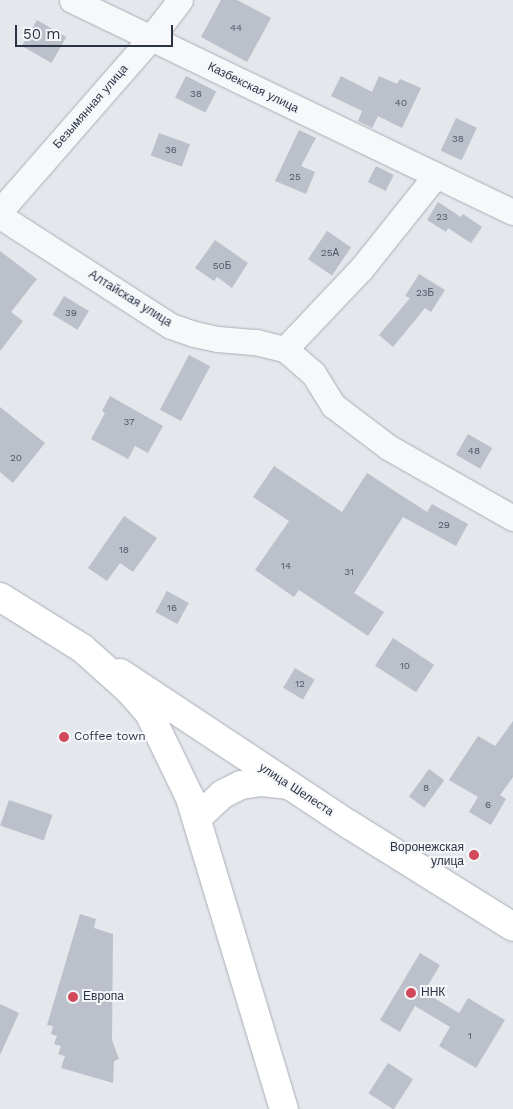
<!DOCTYPE html>
<html>
<head>
<meta charset="utf-8">
<style>
	body { margin:0 }
	#map { position:relative; width:513px; height:1109px; overflow:hidden; background:#e4e7ec; font-family:"Work Sans",sans-serif }
	div>[style] { position:absolute }
	[style*='--x'] { left:calc(var(--x)*1px); top:calc(var(--y)*1px); width:calc(var(--w)*1px); rotate:calc(var(--a)*1deg) }
	.building>* { inset:0; background:#bbc0ca; transform-origin:0 0 }
	.roads { filter:drop-shadow(0 0 1px #a9aeb7) drop-shadow(0 0 1px #a9aeb7) }
	.minor>* { height:25px; margin:-12.5px; padding:0 12.5px; transform-origin:12.5px; border-radius:12.5px; background:#f7f8fa }
	.secondary>* { height:28px; margin:-14px; padding:0 14px; transform-origin:14px; border-radius:14px; background:#fff }
	.primary>* { height:28px; margin:-14px; padding:0 14px; transform-origin:14px; border-radius:14px; background:#fff }
	.dots>* { width:14px; height:14px; translate:-50% -50%; box-sizing:border-box; border:2px solid #f4f6f9; border-radius:50% }
	span { translate:-50% -50%; white-space:nowrap; text-align:center; line-height:1.15; -webkit-text-stroke:4px #f4f6f9; paint-order:stroke }
	.number-label { font-size:10px; color:#4f5766 }
	.number-label span { -webkit-text-stroke-width:0 }
	.street-label { font-size:12px; color:#2b3445 }
	.poi-label { font-size:12px; color:#2b3445 }
	.left { translate:0 -50%; text-align:left }
	.right { translate:-100% -50%; text-align:right }
	.scale { position:absolute; left:15px; top:25px; width:158px; height:22px; box-sizing:border-box; border:2px solid #2b3445; border-top:0; padding-left:6px; font-size:15px; line-height:18px; white-space:nowrap; color:#2b3445; -webkit-text-stroke:4px #f4f6f9; paint-order:stroke }
</style>
</head>
<body>
<div id="map">
	<div class="building">
		<i style="clip-path:polygon(221px 0,237px 0,271px 18px,247px 62px,201px 37px)"></i>
		<i style="left:37px;top:20px;width:34px;height:30px;rotate:30deg"></i>
		<i style="left:186px;top:76px;width:34px;height:24px;rotate:27deg"></i>
		<i style="clip-path:polygon(341px 76px,372px 92px,379px 76px,397px 84px,400px 79px,421px 88px,402px 128px,378px 116px,372px 128px,358px 121px,362px 111px,331px 96px)"></i>
		<i style="left:456px;top:118px;width:23px;height:36px;rotate:25deg"></i>
		<i style="clip-path:polygon(299px 130px,316px 138px,301px 166px,315px 172px,306px 194px,275px 181px)"></i>
		<i style="left:159px;top:133px;width:33px;height:24px;rotate:20deg"></i>
		<i style="left:376px;top:166px;width:20px;height:18px;rotate:27deg"></i>
		<i style="clip-path:polygon(438px 202px,461px 217px,463px 214px,482px 227px,471px 243px,448px 228px,446px 232px,427px 220px)"></i>
		<i style="left:327px;top:231px;width:29px;height:34px;rotate:34deg"></i>
		<i style="clip-path:polygon(215px 240px,248px 263px,232px 288px,217px 277px,214px 281px,195px 268px)"></i>
		<i style="clip-path:polygon(0 251px,37px 279px,11px 312px,23px 321px,0 351px)"></i>
		<i style="clip-path:polygon(419px 274px,445px 290px,431px 312px,425px 308px,393px 347px,379px 335px,410px 298px,405px 296px)"></i>
		<i style="left:64px;top:296px;width:29px;height:22px;rotate:31deg"></i>
		<i style="left:189px;top:355px;width:24px;height:62px;rotate:28deg"></i>
		<i style="clip-path:polygon(110px 396px,163px 426px,148px 453px,135px 446px,128px 459px,91px 439px,105px 413px,102px 411px)"></i>
		<i style="clip-path:polygon(0 407px,45px 443px,13px 483px,0 472px)"></i>
		<i style="left:468px;top:434px;width:28px;height:24px;rotate:30deg"></i>
		<i style="clip-path:polygon(274px 466px,342px 512px,367px 473px,427px 512px,432px 504px,468px 524px,456px 546px,403px 517px,354px 593px,384px 612px,368px 636px,299px 590px,294px 597px,255px 570px,289px 521px,253px 497px)"></i>
		<i style="clip-path:polygon(124px 516px,157px 538px,133px 572px,120px 563px,107px 581px,88px 568px)"></i>
		<i style="left:167px;top:591px;width:25px;height:24px;rotate:29deg"></i>
		<i style="left:393px;top:638px;width:49px;height:33px;rotate:33deg"></i>
		<i style="left:295px;top:668px;width:23px;height:23px;rotate:31deg"></i>
		<i style="clip-path:polygon(513px 721px,513px 777px,500px 795px,506px 799px,491px 825px,469px 812px,478px 797px,449px 780px,478px 736px,495px 746px)"></i>
		<i style="left:429px;top:769px;width:19px;height:34px;rotate:36deg"></i>
		<i style="left:9px;top:800px;width:46px;height:27px;rotate:19deg"></i>
		<i style="clip-path:polygon(80px 914px,96px 919px,94px 928px,113px 934px,112px 1040px,119px 1059px,114px 1061px,113px 1083px,61px 1068px,65px 1056px,58px 1054px,61px 1046px,54px 1044px,57px 1036px,51px 1034px,53px 1026px,47px 1025px)"></i>
		<i style="clip-path:polygon(420px 953px,440px 965px,424px 992px,459px 1013px,468px 998px,505px 1020px,476px 1068px,439px 1046px,450px 1027px,415px 1006px,400px 1032px,380px 1020px)"></i>
		<i style="clip-path:polygon(0 1004px,19px 1013px,0 1055px)"></i>
		<i style="left:388px;top:1063px;width:30px;height:36px;rotate:33deg"></i>
	</div>
	<div class="roads">
		<div class="minor">
			<i style="--x:72;--y:0;--w:489;--a:25.7"></i>
			<i style="--x:0;--y:211;--w:228;--a:-48.9"></i>
			<i style="--x:150;--y:39;--w:49;--a:-52.4"></i>
			<i style="--x:0;--y:216;--w:203;--a:32.8"></i>
			<i style="--x:171;--y:326;--w:24;--a:19"></i>
			<i style="--x:194;--y:334;--w:25;--a:12"></i>
			<i style="--x:218;--y:339;--w:38;--a:5"></i>
			<i style="--x:256;--y:342;--w:30;--a:14"></i>
			<i style="--x:285;--y:349;--w:37;--a:41"></i>
			<i style="--x:313;--y:373;--w:39;--a:58"></i>
			<i style="--x:334;--y:406;--w:68;--a:37.2"></i>
			<i style="--x:388;--y:447;--w:144;--a:29.6"></i>
			<i style="--x:285;--y:349;--w:110;--a:-46.5"></i>
			<i style="--x:361;--y:269;--w:120;--a:-51.4"></i>
		</div>
		<div class="secondary">
			<i style="--x:120;--y:673;--w:276;--a:33.5"></i>
			<i style="--x:350;--y:825;--w:192;--a:32"></i>
			<i style="--x:197;--y:818;--w:35;--a:-43"></i>
			<i style="--x:223;--y:794;--w:20;--a:-27"></i>
			<i style="--x:241;--y:785;--w:20;--a:-9"></i>
			<i style="--x:261;--y:782;--w:27;--a:6"></i>
		</div>
		<div class="primary">
			<i style="--x:0;--y:597;--w:97;--a:31.9"></i>
			<i style="--x:82;--y:648;--w:63;--a:41.8"></i>
			<i style="--x:129;--y:690;--w:30;--a:49"></i>
			<i style="--x:149;--y:713;--w:94;--a:64.2"></i>
			<i style="--x:190;--y:798;--w:325;--a:73.2"></i>
		</div>
	</div>
	<div class="dots">
		<i style="left:64px;top:737px;background:#d1495b"></i>
		<i style="left:474px;top:855px;background:#d1495b"></i>
		<i style="left:411px;top:993px;background:#d1495b"></i>
		<i style="left:73px;top:997px;background:#d1495b"></i>
	</div>
	<div class="number-label">
		<span style="left:236px;top:28px">44</span>
		<span style="left:196px;top:94px">38</span>
		<span style="left:401px;top:103px">40</span>
		<span style="left:458px;top:139px">38</span>
		<span style="left:171px;top:150px">36</span>
		<span style="left:295px;top:177px">25</span>
		<span style="left:442px;top:217px">23</span>
		<span style="left:330px;top:253px">25А</span>
		<span style="left:222px;top:266px">50Б</span>
		<span style="left:425px;top:293px">23Б</span>
		<span style="left:71px;top:313px">39</span>
		<span style="left:129px;top:422px">37</span>
		<span style="left:474px;top:451px">48</span>
		<span style="left:16px;top:458px">20</span>
		<span style="left:444px;top:525px">29</span>
		<span style="left:124px;top:550px">18</span>
		<span style="left:286px;top:566px">14</span>
		<span style="left:349px;top:572px">31</span>
		<span style="left:172px;top:608px">16</span>
		<span style="left:405px;top:666px">10</span>
		<span style="left:300px;top:684px">12</span>
		<span style="left:426px;top:788px">8</span>
		<span style="left:488px;top:805px">6</span>
		<span style="left:470px;top:1036px">1</span>
	</div>
	<div class="street-label">
		<span style="left:253px;top:88px;rotate:26deg">Казбекская улица</span>
		<span style="left:91px;top:107px;rotate:-49deg">Безымянная улица</span>
		<span style="left:130px;top:299px;rotate:32deg">Алтайская улица</span>
		<span style="left:296px;top:790px;rotate:33deg">улица Шелеста</span>
	</div>
	<div class="poi-label">
		<span class="left" style="left:74px;top:737px">Coffee town</span>
		<span class="right" style="left:464px;top:855px">Воронежская<br>улица</span>
		<span class="left" style="left:421px;top:993px">ННК</span>
		<span class="left" style="left:83px;top:997px">Европа</span>
	</div>
	<div class="scale">50 m</div>
</div>
</body>
</html>
